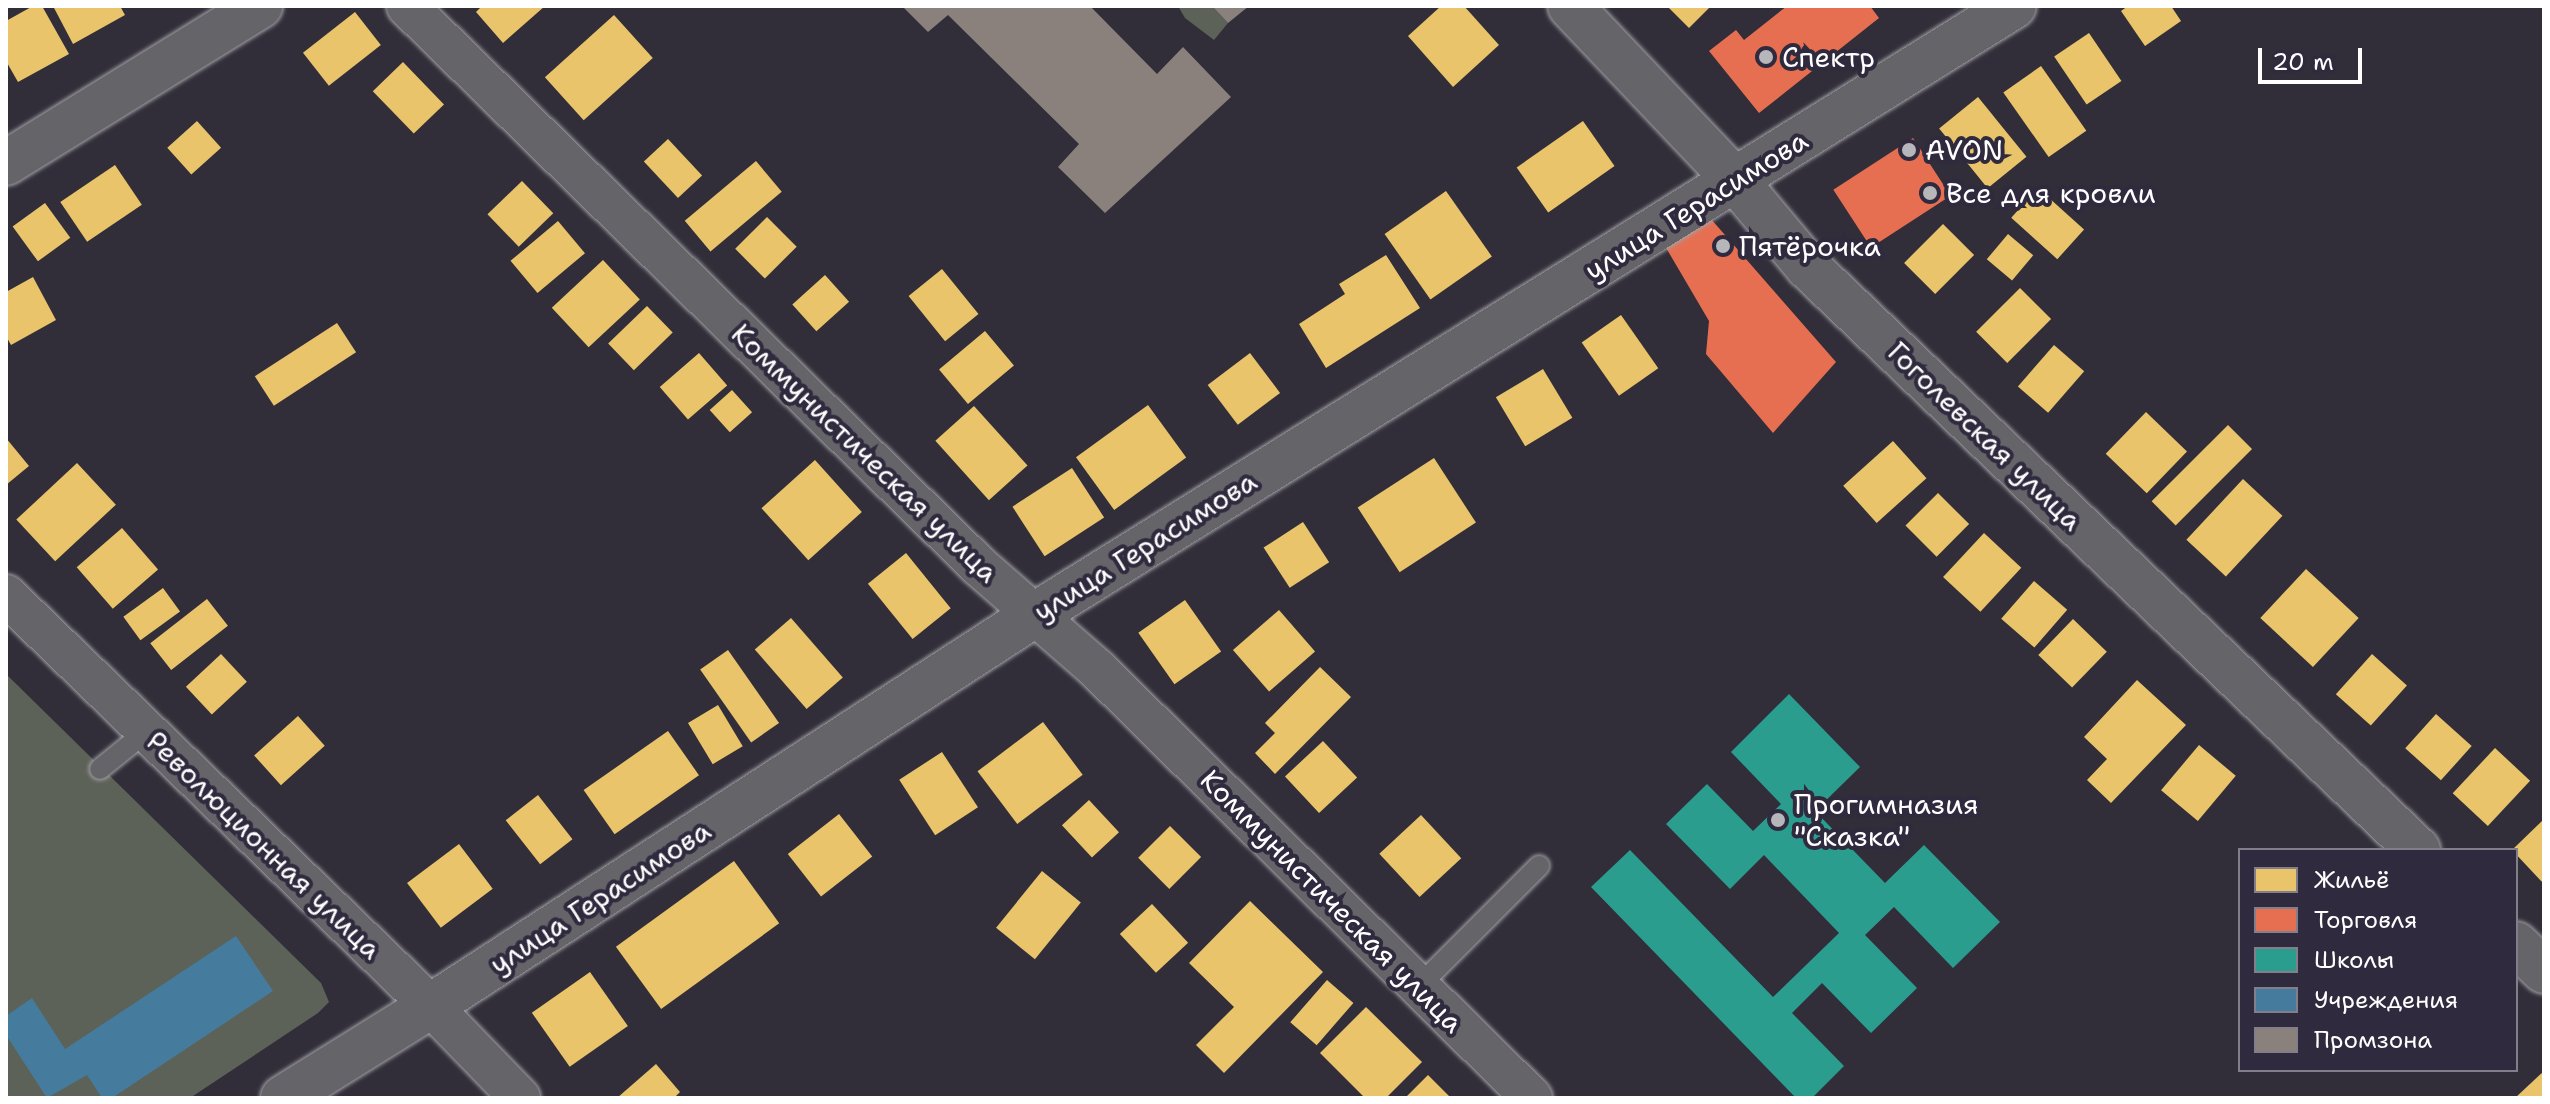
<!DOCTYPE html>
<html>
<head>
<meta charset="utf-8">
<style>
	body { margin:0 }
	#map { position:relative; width:2550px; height:1104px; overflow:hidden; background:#312e39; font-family:"Shantell Sans",sans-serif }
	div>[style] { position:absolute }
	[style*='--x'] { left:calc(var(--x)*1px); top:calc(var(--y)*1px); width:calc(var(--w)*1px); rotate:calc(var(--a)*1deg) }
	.green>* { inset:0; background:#5c6258 }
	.homes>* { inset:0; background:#e9c46a; transform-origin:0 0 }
	.shops>* { inset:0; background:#e76f51; transform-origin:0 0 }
	.schools>* { inset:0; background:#2a9d8f }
	.public>* { inset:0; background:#457b9d }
	.industry>* { inset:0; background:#8a817c }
	.roads { filter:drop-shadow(0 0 2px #a2a1a6) drop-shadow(0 0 2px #a2a1a6) }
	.service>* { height:20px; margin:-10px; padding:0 10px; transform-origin:10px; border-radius:10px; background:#656469 }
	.minor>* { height:40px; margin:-20px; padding:0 20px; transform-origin:20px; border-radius:20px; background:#656469 }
	.tertiary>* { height:44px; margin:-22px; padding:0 22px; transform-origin:22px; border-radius:22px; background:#656469 }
	.primary>* { height:44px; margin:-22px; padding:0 22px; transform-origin:22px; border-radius:22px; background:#656469 }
	.dots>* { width:22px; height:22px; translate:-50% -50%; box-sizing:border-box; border:4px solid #2f2a3d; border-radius:50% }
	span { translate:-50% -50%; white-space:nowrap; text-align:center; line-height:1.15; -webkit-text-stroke:8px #2f2a3d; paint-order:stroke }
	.poi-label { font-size:28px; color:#fff }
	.left { translate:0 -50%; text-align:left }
	.street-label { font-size:28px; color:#fff }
	.frame { position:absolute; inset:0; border:8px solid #fff; pointer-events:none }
	.legend { position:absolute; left:2238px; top:848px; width:280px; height:224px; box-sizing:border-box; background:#2f2a3d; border:2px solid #827f8b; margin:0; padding:10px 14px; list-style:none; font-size:24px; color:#fff }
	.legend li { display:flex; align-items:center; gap:16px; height:40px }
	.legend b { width:40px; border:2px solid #827f8b }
	.scale { position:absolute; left:2258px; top:48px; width:104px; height:36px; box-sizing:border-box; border:4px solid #fff; border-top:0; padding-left:10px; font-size:24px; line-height:28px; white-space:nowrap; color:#fff; -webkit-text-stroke:6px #2f2a3d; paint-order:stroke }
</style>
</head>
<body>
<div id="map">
	<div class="green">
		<i style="clip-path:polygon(1178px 6px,1212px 6px,1228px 23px,1214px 40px,1185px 18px)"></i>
		<i style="clip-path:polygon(6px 674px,321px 983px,329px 1002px,318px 1013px,190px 1098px,6px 1098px)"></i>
	</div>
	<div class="homes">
		<i style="clip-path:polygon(33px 6px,42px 6px,69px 54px,18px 82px,6px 61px,6px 21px)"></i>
		<i style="clip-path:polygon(53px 6px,120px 6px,125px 15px,73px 44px)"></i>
		<i style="clip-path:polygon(482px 6px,545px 6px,503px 43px,476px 12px)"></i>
		<i style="clip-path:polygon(1441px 6px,1464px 6px,1499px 45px,1453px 87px,1408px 36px)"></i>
		<i style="clip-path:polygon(1667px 6px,1711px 6px,1689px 28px)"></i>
		<i style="clip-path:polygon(2128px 6px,2171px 6px,2181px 21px,2145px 46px,2121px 11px)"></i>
		<i style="left:355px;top:12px;width:42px;height:66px;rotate:52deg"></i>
		<i style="left:614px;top:15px;width:58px;height:93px;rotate:48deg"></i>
		<i style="left:2089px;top:33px;width:58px;height:42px;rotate:56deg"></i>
		<i style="left:403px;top:62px;width:59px;height:42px;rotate:46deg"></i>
		<i style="left:2041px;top:66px;width:79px;height:46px;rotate:55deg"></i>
		<i style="left:1978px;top:97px;width:77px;height:50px;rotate:51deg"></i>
		<i style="left:197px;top:121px;width:36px;height:40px;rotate:48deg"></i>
		<i style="left:1583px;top:121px;width:55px;height:81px;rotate:55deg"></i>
		<i style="left:668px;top:139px;width:50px;height:33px;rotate:47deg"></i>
		<i style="left:756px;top:161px;width:40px;height:93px;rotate:50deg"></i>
		<i style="left:115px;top:165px;width:48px;height:66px;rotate:56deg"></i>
		<i style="left:522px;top:181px;width:45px;height:48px;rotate:46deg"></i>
		<i style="left:2038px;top:188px;width:62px;height:40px;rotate:42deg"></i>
		<i style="left:1446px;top:191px;width:80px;height:75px;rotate:55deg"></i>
		<i style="left:45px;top:203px;width:43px;height:40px;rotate:54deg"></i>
		<i style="left:767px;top:217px;width:42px;height:45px;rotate:45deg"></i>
		<i style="left:558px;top:221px;width:42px;height:62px;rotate:50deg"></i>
		<i style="left:1943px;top:224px;width:44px;height:55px;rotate:45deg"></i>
		<i style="left:2008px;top:234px;width:33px;height:33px;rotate:40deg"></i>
		<i style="clip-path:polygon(1386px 255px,1420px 308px,1326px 368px,1299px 324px,1345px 294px,1339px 284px)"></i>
		<i style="left:603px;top:260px;width:54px;height:70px;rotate:47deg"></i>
		<i style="left:942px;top:269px;width:58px;height:43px;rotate:51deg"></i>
		<i style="left:825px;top:275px;width:36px;height:44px;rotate:48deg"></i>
		<i style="clip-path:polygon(33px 277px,56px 320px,11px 345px,6px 336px,6px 292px)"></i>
		<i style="left:2020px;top:288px;width:44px;height:62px;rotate:45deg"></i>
		<i style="left:647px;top:306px;width:37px;height:54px;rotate:46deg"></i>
		<i style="left:1621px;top:315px;width:65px;height:48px;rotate:55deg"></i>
		<i style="left:337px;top:323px;width:35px;height:98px;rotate:57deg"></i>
		<i style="left:985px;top:331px;width:45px;height:60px;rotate:50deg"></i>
		<i style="left:2054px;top:345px;width:40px;height:55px;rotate:41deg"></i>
		<i style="left:699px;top:353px;width:43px;height:52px;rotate:49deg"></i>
		<i style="left:1250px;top:353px;width:50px;height:53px;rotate:53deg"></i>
		<i style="left:1543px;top:369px;width:57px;height:55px;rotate:59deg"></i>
		<i style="left:732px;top:390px;width:30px;height:30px;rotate:48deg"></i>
		<i style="left:1148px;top:405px;width:65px;height:89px;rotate:54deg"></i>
		<i style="left:974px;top:406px;width:80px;height:52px;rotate:48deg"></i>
		<i style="left:2146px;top:412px;width:57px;height:58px;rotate:44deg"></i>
		<i style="left:2228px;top:425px;width:34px;height:108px;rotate:45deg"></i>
		<i style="clip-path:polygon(6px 438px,29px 466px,6px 485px)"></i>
		<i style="left:1893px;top:441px;width:50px;height:67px;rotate:48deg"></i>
		<i style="left:1434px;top:458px;width:77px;height:91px;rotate:57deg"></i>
		<i style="left:815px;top:460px;width:70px;height:72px;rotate:48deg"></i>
		<i style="left:77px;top:463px;width:57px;height:83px;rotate:47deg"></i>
		<i style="left:1072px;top:468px;width:59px;height:71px;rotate:57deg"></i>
		<i style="left:2243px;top:479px;width:54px;height:83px;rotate:43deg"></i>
		<i style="left:1938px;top:493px;width:44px;height:46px;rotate:45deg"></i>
		<i style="left:1303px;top:522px;width:48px;height:47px;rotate:57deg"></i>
		<i style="left:122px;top:528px;width:55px;height:60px;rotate:49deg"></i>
		<i style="left:1984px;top:533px;width:51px;height:60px;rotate:43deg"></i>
		<i style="left:906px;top:553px;width:71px;height:49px;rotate:51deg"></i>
		<i style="left:2306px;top:569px;width:72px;height:67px;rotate:43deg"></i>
		<i style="left:2034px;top:581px;width:44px;height:50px;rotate:41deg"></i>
		<i style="left:163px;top:588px;width:29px;height:49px;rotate:54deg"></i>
		<i style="left:207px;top:599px;width:34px;height:72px;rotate:52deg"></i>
		<i style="left:1185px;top:600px;width:63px;height:57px;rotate:55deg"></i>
		<i style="left:1279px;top:610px;width:55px;height:61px;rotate:49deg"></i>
		<i style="left:791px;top:618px;width:79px;height:48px;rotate:49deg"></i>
		<i style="left:2073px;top:619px;width:47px;height:50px;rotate:44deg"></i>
		<i style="left:728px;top:650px;width:89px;height:34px;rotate:55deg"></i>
		<i style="left:221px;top:654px;width:38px;height:48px;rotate:47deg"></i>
		<i style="left:2372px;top:654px;width:47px;height:54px;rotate:42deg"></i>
		<i style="clip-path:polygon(1320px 667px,1351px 697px,1275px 774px,1255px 753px,1275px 733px,1265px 723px)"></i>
		<i style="clip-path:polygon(2137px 680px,2186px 725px,2111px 803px,2087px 780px,2107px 759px,2084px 737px)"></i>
		<i style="left:718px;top:705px;width:48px;height:35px;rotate:59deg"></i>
		<i style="left:2436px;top:714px;width:48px;height:46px;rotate:42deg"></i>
		<i style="left:298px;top:716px;width:40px;height:59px;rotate:48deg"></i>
		<i style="left:1043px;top:722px;width:66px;height:82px;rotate:53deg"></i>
		<i style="left:668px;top:731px;width:54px;height:103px;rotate:55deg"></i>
		<i style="left:1323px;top:741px;width:50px;height:52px;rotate:47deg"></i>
		<i style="left:2199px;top:745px;width:48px;height:59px;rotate:40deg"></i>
		<i style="left:2495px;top:748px;width:48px;height:62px;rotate:43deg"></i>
		<i style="left:942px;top:752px;width:66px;height:51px;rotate:57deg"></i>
		<i style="left:538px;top:795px;width:56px;height:41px;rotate:52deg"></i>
		<i style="left:1089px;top:800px;width:44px;height:37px;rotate:47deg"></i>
		<i style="left:839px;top:814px;width:54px;height:65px;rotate:52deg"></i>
		<i style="left:1421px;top:815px;width:59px;height:57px;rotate:47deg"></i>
		<i style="clip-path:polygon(2544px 819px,2544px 884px,2512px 850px)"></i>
		<i style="left:1170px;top:826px;width:44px;height:45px;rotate:45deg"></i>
		<i style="left:459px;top:844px;width:56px;height:65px;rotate:53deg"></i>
		<i style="left:734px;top:861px;width:77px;height:146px;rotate:54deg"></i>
		<i style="left:1042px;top:871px;width:50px;height:73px;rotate:39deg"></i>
		<i style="clip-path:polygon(1250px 901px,1323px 972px,1224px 1073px,1196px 1045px,1234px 1007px,1189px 963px)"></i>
		<i style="left:1152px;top:904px;width:53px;height:44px;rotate:47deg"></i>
		<i style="left:590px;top:972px;width:66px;height:71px;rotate:55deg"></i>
		<i style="left:1327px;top:980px;width:35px;height:56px;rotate:41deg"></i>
		<i style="clip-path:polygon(1366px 1007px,1422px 1062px,1386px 1098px,1365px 1098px,1320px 1053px)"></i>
		<i style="clip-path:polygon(656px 1064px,680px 1092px,674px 1098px,617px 1098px)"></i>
		<i style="clip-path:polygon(2544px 1071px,2544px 1098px,2515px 1098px)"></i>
		<i style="clip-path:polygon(1428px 1075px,1451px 1098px,1405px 1098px)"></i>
	</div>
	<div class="shops">
		<i style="clip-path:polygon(1787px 6px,1870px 6px,1879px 18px,1759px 113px,1709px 51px,1736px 30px,1744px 40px)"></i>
		<i style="left:1913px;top:138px;width:69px;height:95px;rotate:57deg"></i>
		<i style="clip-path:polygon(1711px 219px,1836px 362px,1773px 433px,1706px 354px,1709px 321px,1665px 246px)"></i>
	</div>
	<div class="schools">
		<i style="clip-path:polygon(1789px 694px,1860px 767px,1815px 811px,1885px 883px,1924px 845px,2000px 922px,1953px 968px,1894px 907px,1865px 935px,1917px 988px,1871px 1033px,1822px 983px,1792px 1013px,1844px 1066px,1812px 1098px,1796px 1098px,1591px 887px,1630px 850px,1773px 997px,1839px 933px,1764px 855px,1730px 889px,1666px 824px,1707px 784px,1753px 831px,1781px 804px,1731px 752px)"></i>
	</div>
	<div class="public">
		<i style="clip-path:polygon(236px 936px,273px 991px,112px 1098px,102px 1098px,87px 1075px,47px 1098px,6px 1035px,6px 1016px,32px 998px,65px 1049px)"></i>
	</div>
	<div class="industry">
		<i style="clip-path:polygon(902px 6px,1090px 6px,1157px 74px,1183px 47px,1231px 97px,1105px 213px,1058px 167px,1079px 144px,948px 15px,928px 32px)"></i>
		<i style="clip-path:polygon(1212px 6px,1249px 6px,1228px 23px)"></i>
	</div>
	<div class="roads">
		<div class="service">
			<i style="--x:100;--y:769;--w:60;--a:-39"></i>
			<i style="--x:1419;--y:986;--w:170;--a:-45"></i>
		</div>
		<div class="minor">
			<i style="--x:407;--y:6;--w:800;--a:44.39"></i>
			<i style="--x:979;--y:566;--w:157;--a:41.1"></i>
			<i style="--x:1097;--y:669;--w:611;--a:44.6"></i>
			<i style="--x:6;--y:595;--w:591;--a:44.04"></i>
			<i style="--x:431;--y:1006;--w:128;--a:45.9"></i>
		</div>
		<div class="tertiary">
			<i style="--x:1570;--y:6;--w:241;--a:46.5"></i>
			<i style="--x:1736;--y:181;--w:112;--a:50.1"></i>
			<i style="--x:1808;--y:267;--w:844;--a:43.7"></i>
			<i style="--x:2516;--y:944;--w:39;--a:44"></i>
		</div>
		<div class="primary">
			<i style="--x:6;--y:163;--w:299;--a:-31.7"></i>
			<i style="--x:283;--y:1098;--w:174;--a:-31.9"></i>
			<i style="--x:431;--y:1006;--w:717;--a:-32.94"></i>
			<i style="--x:1033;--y:616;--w:1155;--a:-31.87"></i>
		</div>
	</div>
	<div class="dots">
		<i style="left:1766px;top:57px;background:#b7b6ba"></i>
		<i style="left:1909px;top:150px;background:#b7b6ba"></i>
		<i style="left:1930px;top:193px;background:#b7b6ba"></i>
		<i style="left:1723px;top:246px;background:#b7b6ba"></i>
		<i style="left:1778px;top:820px;background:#b7b6ba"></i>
	</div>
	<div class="poi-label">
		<span class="left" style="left:1782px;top:57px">Спектр</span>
		<span class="left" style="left:1925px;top:150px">AVON</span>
		<span class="left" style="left:1946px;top:193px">Все для кровли</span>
		<span class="left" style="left:1739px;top:246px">Пятёрочка</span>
		<span class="left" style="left:1794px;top:820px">Прогимназия<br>"Сказка"</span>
	</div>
	<div class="street-label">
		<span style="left:1696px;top:205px;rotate:-32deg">улица Герасимова</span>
		<span style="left:1985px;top:436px;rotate:44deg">Гоголевская улица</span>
		<span style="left:865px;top:453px;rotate:44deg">Коммунистическая улица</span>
		<span style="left:1145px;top:546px;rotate:-32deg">улица Герасимова</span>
		<span style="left:264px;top:845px;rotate:44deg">Революционная улица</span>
		<span style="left:600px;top:897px;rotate:-33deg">улица Герасимова</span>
		<span style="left:1332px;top:901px;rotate:45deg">Коммунистическая улица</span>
	</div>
	<div class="frame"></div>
	<ul class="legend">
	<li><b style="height:22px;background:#e9c46a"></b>Жильё</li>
	<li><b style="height:22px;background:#e76f51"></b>Торговля</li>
	<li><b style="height:22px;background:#2a9d8f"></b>Школы</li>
	<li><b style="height:22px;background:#457b9d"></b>Учреждения</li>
	<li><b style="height:22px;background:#8a817c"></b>Промзона</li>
	</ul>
	<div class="scale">20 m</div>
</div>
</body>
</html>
